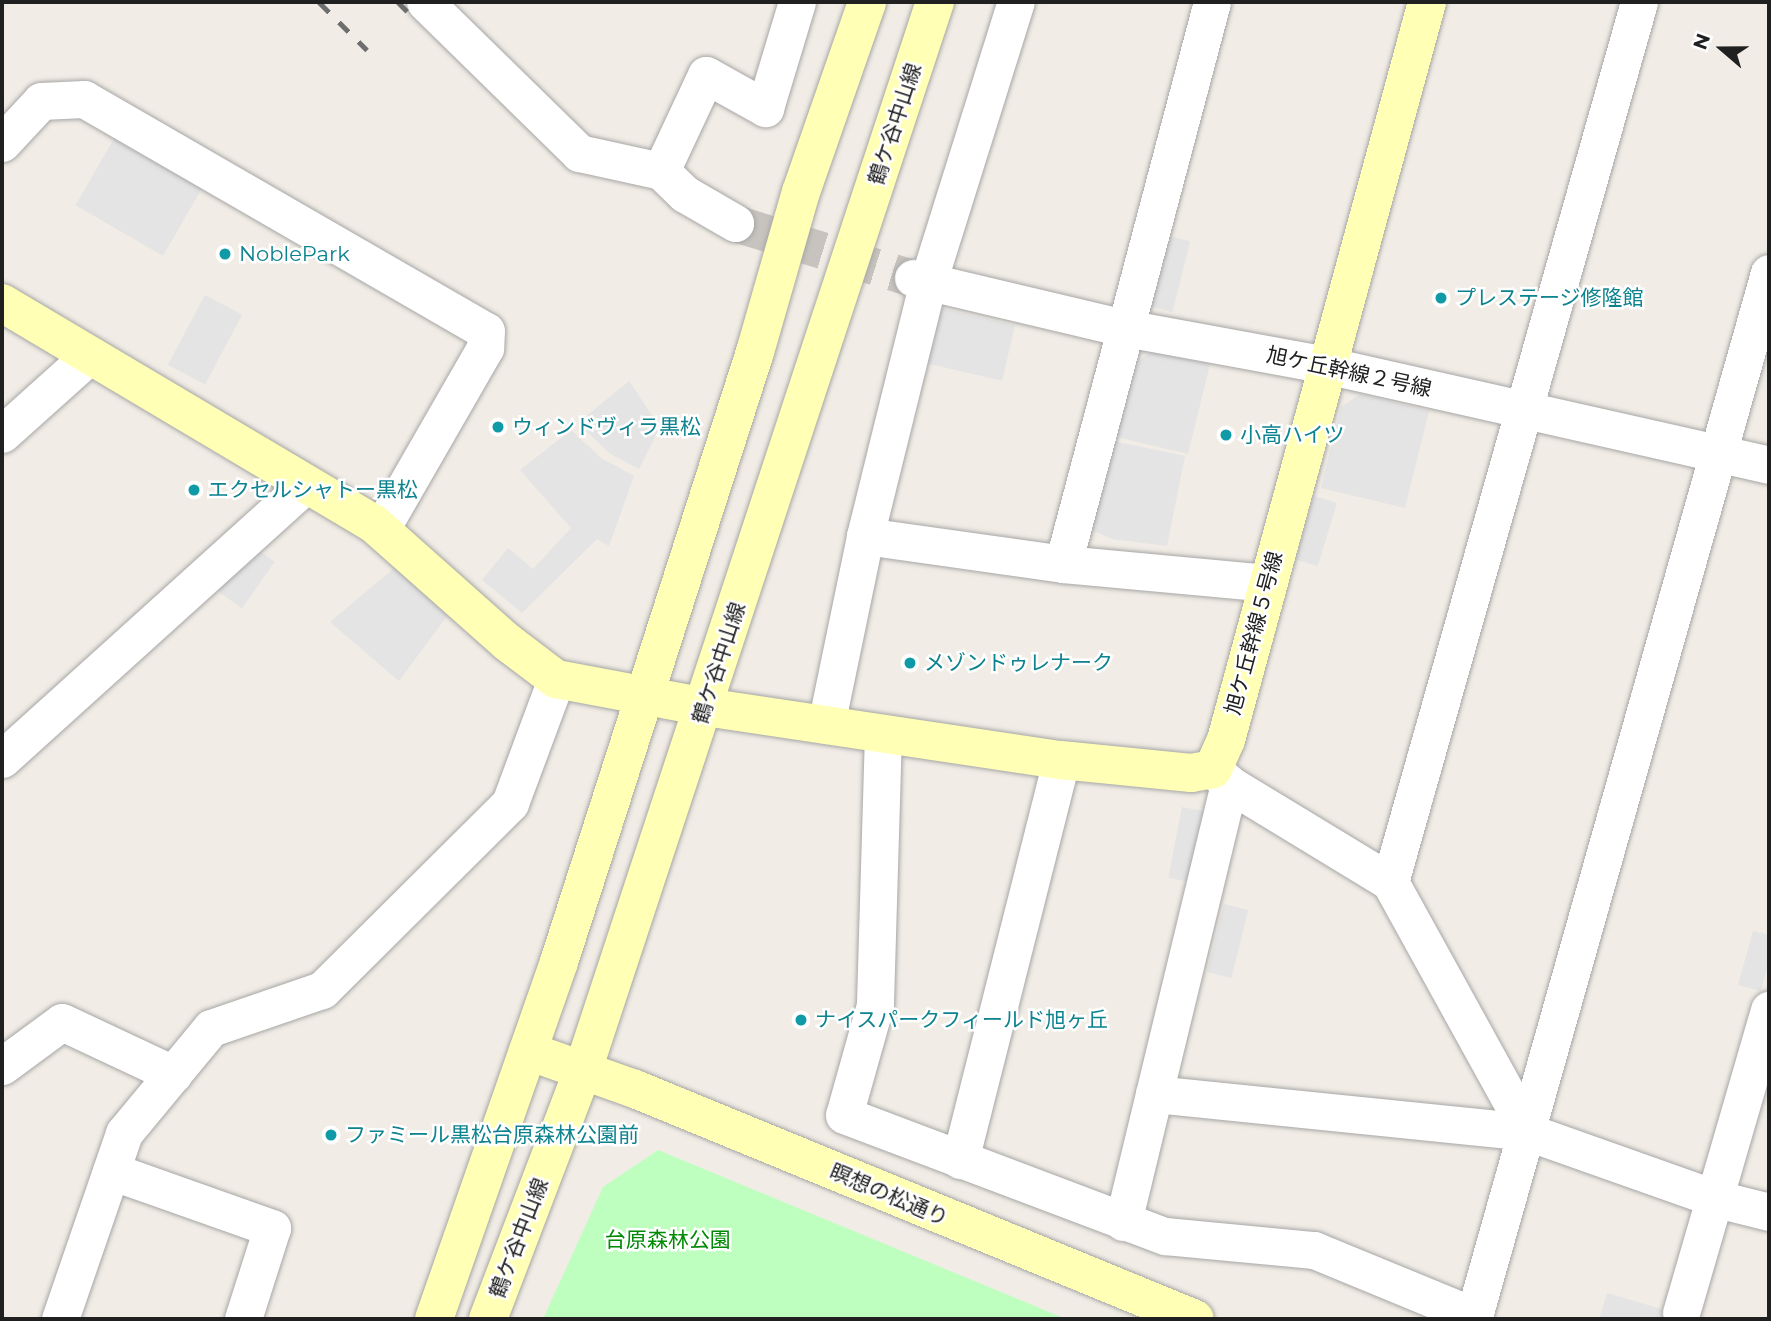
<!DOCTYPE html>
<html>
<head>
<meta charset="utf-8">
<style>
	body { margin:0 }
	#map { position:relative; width:1771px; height:1321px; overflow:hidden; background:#f1ece5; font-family:Montserrat,"Noto Sans JP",sans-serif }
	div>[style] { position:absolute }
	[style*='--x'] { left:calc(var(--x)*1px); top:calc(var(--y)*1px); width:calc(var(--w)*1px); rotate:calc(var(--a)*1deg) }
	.park>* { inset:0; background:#beffc0 }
	.parking>* { inset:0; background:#e4e4e4; transform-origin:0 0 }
	.street-tunnel>* { height:37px; margin-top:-18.5px; transform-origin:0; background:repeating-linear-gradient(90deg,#c7c3be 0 37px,transparent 0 55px) }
	.roads { filter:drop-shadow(0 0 2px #a7a7a7) drop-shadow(0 0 2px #a7a7a7) }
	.street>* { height:37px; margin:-18.5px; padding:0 18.5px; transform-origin:18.5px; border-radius:18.5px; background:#fff }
	.secondary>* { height:38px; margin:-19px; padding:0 19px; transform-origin:19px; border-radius:19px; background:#ffffb5 }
	.rail>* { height:5px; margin-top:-2.5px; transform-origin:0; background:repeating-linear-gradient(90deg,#6e6e6e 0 14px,transparent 0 28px) }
	.dots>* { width:19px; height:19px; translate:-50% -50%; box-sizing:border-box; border:4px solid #fff; border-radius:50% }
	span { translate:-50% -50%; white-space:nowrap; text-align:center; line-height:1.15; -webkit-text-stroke:5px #fff; paint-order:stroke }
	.street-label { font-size:21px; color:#202020 }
	.culture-label { font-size:21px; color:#0d838f }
	.left { translate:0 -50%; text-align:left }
	.park-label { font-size:21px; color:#018a05 }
	.frame { position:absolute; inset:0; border:4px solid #202020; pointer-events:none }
	.north { position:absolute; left:1687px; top:14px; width:70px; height:70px; -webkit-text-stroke:5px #fff; paint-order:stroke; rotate:290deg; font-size:19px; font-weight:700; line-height:28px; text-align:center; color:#202020 }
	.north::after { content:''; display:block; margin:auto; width:24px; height:32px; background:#202020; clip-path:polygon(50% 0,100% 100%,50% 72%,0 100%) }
</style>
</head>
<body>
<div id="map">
	<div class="park">
		<i style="clip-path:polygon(658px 1150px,1066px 1319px,543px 1319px,603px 1187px)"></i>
	</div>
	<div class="parking">
		<i style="left:119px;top:130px;width:101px;height:87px;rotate:30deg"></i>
		<i style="left:1161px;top:234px;width:30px;height:73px;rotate:14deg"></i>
		<i style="left:205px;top:295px;width:42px;height:79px;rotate:28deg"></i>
		<i style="left:936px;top:307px;width:81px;height:57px;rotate:13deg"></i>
		<i style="clip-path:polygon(1152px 351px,1210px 364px,1188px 454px,1113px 436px,1129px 368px)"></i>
		<i style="clip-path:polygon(629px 381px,660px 427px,639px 469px,609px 453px,578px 423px)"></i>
		<i style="clip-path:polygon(1360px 394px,1429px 411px,1405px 508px,1321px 488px,1341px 407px)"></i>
		<i style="clip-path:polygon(571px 430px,601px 458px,634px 476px,609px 546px,597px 539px,522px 613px,482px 580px,508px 548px,533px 569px,571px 528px,520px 470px)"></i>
		<i style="clip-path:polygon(1113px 441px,1185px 456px,1167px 546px,1112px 539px,1087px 528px)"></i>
		<i style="left:1314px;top:496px;width:24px;height:66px;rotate:17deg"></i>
		<i style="left:251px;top:545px;width:29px;height:57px;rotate:35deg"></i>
		<i style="clip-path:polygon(399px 564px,453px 608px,399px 681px,330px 622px)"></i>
		<i style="left:1182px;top:807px;width:25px;height:72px;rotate:11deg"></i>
		<i style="left:1224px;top:904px;width:25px;height:70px;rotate:14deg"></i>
		<i style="clip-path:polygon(1753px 931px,1769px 935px,1769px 960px,1761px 991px,1738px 985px)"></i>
		<i style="clip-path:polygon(1607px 1293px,1695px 1319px,1599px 1319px)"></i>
	</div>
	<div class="street-tunnel">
		<i style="--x:735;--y:223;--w:186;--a:17.2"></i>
	</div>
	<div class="roads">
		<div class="street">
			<i style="--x:425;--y:2;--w:216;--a:44.4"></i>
			<i style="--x:579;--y:153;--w:84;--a:12.4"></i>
			<i style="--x:661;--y:171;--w:33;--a:44"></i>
			<i style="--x:685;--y:194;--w:58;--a:30.1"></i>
			<i style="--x:2;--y:143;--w:57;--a:-47.1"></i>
			<i style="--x:41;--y:101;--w:43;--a:-2.7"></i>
			<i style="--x:84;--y:99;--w:464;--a:30"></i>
			<i style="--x:486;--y:331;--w:17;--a:93"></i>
			<i style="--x:485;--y:348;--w:209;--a:119.9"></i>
			<i style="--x:661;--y:171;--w:106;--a:-64.9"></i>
			<i style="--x:706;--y:75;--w:68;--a:29.2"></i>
			<i style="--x:765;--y:108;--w:111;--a:-73.2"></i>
			<i style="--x:913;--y:278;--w:218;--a:13.3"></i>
			<i style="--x:1125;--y:328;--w:204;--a:10.4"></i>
			<i style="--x:1326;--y:365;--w:454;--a:12.7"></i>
			<i style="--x:2;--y:434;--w:118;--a:-41.9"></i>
			<i style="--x:865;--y:536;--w:200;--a:8"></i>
			<i style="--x:1063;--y:564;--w:205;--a:5.3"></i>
			<i style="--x:1063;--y:564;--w:581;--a:-75.15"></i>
			<i style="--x:826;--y:725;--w:193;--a:-78.3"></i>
			<i style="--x:865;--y:536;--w:262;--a:-76.1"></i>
			<i style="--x:928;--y:282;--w:294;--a:-72.6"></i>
			<i style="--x:883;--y:733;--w:272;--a:91.7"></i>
			<i style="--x:875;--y:1005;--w:114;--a:105.7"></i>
			<i style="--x:844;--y:1115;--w:343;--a:20.7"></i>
			<i style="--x:1165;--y:1236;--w:150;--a:5.4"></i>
			<i style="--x:1314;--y:1250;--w:173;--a:22.4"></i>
			<i style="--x:1474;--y:1316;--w:1084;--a:-74.21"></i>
			<i style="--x:2;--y:759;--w:410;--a:-42.1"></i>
			<i style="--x:1213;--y:769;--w:22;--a:43"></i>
			<i style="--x:1229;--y:784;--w:188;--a:31.3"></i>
			<i style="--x:1390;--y:882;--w:286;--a:61.1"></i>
			<i style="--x:1528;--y:1132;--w:201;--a:19.5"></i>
			<i style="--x:1717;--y:1199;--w:54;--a:14"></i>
			<i style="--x:1390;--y:882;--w:915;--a:-74.2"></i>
			<i style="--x:2;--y:1066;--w:74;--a:-36.3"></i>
			<i style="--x:62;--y:1022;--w:123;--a:25.1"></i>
			<i style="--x:1154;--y:1094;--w:376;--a:5.8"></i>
			<i style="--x:960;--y:1160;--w:413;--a:-75.8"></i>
			<i style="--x:111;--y:1171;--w:171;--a:19.5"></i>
			<i style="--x:272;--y:1228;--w:96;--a:107.7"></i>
			<i style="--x:1123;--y:1222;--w:451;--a:-76.4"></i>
			<i style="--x:1681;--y:1313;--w:316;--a:-73.8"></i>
			<i style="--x:60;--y:1319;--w:197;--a:-71"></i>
			<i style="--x:124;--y:1133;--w:136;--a:-50.4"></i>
			<i style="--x:211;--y:1028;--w:117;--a:-18.9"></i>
			<i style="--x:322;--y:990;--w:265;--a:-44.8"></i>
			<i style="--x:510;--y:803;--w:132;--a:-69.6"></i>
		</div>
		<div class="secondary">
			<i style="--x:2;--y:303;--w:431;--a:30.7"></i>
			<i style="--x:373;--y:523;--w:179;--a:41.6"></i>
			<i style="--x:507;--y:642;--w:61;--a:37.1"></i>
			<i style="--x:556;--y:679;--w:152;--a:10.6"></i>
			<i style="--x:705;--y:707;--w:360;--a:8.5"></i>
			<i style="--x:1061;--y:760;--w:131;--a:5.7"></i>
			<i style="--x:1191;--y:773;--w:22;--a:-10"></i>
			<i style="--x:1213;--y:769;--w:32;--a:-66"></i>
			<i style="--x:1226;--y:740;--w:765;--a:-74.76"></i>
			<i style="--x:528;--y:1051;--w:114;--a:19.6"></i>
			<i style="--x:635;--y:1089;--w:605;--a:22.33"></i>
			<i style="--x:434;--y:1319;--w:378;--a:-70.7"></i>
			<i style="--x:559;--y:962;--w:641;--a:-72.19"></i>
			<i style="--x:755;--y:352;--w:166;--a:-74"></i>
			<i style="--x:801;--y:192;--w:201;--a:-70.8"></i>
			<i style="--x:488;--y:1319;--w:267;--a:-69.1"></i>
			<i style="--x:583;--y:1070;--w:1125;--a:-71.76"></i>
		</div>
	</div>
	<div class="rail">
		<i style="--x:319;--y:2;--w:68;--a:45"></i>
		<i style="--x:398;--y:2;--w:13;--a:45"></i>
	</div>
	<div class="dots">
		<i style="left:225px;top:254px;background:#0f9aa8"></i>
		<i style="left:1441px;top:298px;background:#0f9aa8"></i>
		<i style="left:498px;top:427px;background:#0f9aa8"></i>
		<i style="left:1226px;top:435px;background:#0f9aa8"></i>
		<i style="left:194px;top:490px;background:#0f9aa8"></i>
		<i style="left:910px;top:663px;background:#0f9aa8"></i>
		<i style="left:801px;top:1020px;background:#0f9aa8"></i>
		<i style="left:331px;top:1135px;background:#0f9aa8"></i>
	</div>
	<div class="street-label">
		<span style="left:895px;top:124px;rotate:-72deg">鶴ケ谷中山線</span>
		<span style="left:1349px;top:372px;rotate:12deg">旭ケ丘幹線２号線</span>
		<span style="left:1254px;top:633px;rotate:-75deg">旭ケ丘幹線５号線</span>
		<span style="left:719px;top:663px;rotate:-72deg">鶴ケ谷中山線</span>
		<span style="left:889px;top:1195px;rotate:23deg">瞑想の松通り</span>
		<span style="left:519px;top:1238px;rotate:-69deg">鶴ケ谷中山線</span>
	</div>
	<div class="culture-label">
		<span class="left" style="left:239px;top:254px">NoblePark</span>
		<span class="left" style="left:1455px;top:298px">プレステージ修隆館</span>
		<span class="left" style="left:512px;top:427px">ウィンドヴィラ黒松</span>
		<span class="left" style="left:1240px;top:435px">小高ハイツ</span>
		<span class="left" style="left:208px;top:490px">エクセルシャトー黒松</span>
		<span class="left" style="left:924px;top:663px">メゾンドゥレナーク</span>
		<span class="left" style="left:815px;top:1020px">ナイスパークフィールド旭ヶ丘</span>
		<span class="left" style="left:345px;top:1135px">ファミール黒松台原森林公園前</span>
	</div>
	<div class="park-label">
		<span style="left:668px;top:1240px">台原森林公園</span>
	</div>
	<div class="frame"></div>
	<div class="north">N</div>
</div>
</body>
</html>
